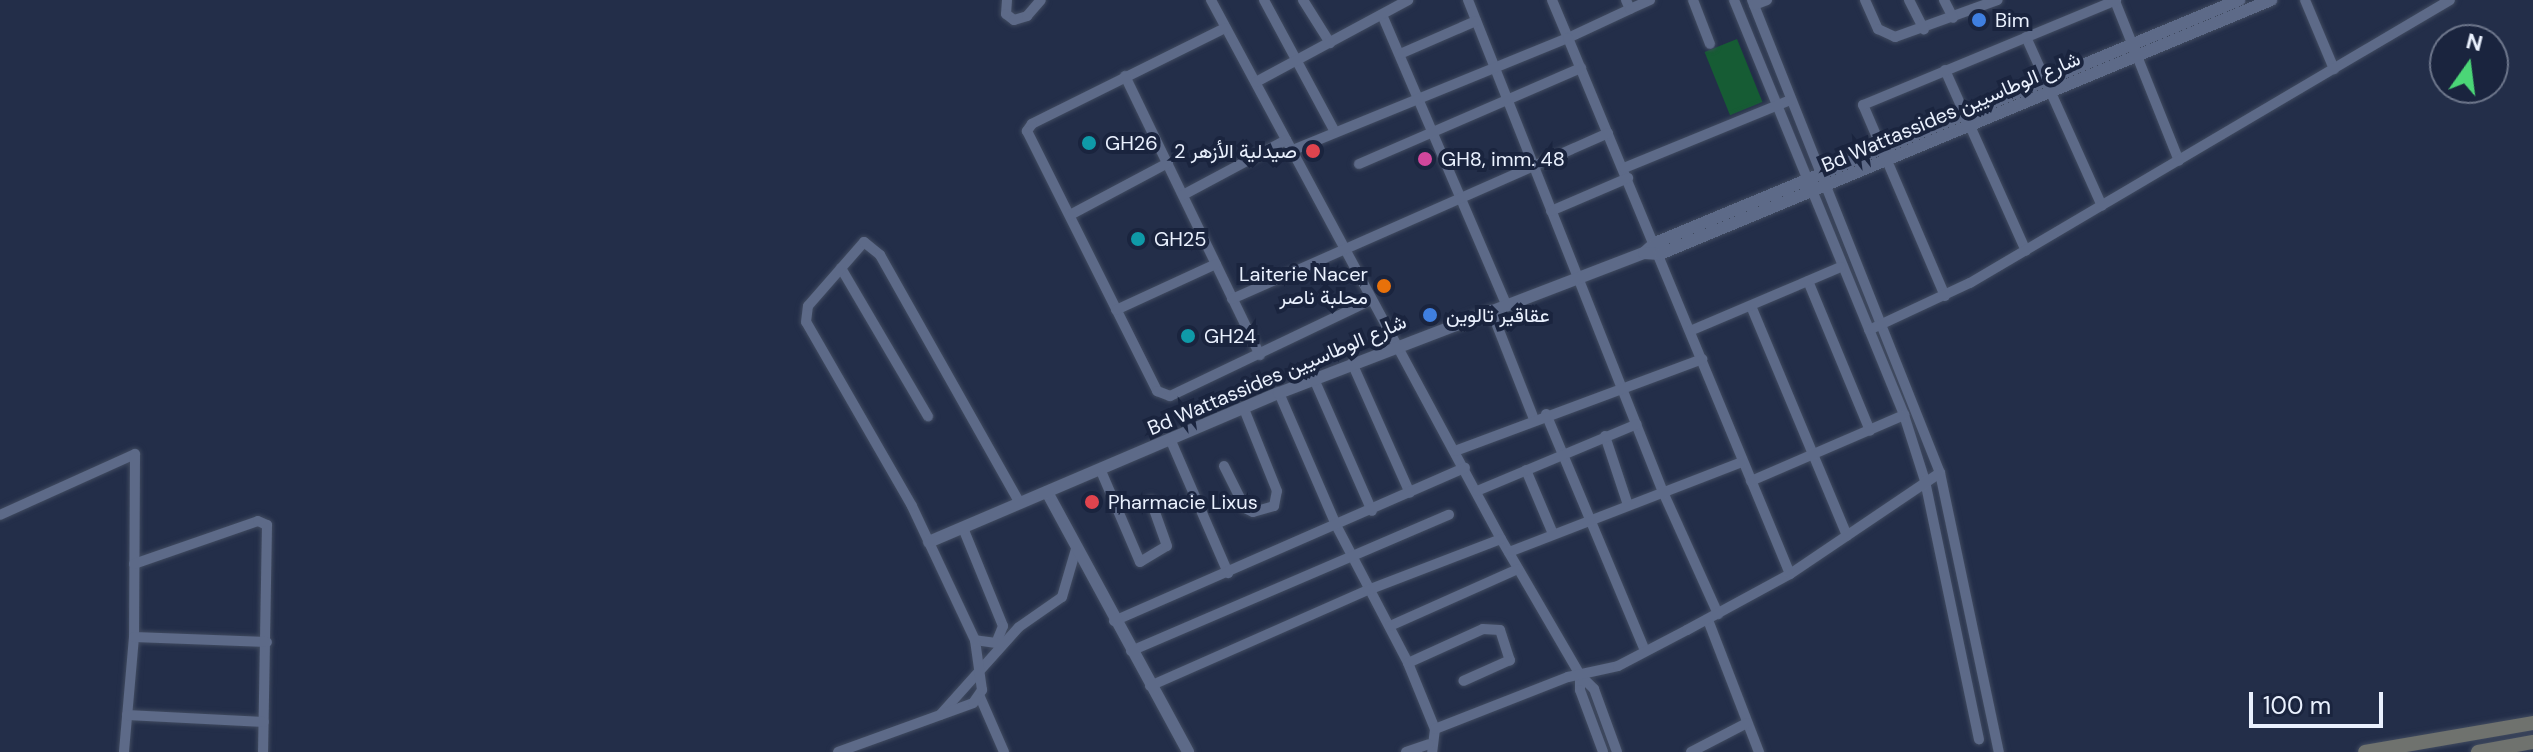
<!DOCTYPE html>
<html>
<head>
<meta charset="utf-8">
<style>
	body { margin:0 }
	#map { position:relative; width:2533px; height:752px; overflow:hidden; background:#232e49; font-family:"DM Sans",Vazirmatn,sans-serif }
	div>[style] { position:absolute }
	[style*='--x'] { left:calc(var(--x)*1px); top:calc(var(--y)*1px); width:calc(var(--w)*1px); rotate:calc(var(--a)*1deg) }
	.green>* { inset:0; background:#165c34; transform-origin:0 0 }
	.roads { filter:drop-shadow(0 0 2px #414b60) drop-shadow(0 0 2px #414b60) }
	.minor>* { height:10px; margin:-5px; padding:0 5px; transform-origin:5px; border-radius:5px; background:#5d6a88 }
	.tertiary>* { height:12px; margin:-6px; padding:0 6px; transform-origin:6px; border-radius:6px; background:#5d6a88 }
	.secondary>* { height:14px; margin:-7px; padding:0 7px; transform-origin:7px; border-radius:7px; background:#6f726e }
	.dots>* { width:22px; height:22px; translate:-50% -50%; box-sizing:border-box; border:4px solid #1a243e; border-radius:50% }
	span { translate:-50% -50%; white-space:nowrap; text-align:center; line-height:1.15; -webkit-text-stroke:8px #1a243e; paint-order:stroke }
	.poi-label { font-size:20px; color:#eaf1fe }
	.left { translate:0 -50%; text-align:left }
	.right { translate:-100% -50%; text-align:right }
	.street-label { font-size:20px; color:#eaf1fe }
	.north { position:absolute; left:2429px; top:24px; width:80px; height:80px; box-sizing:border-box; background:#1a243e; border:2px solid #6d768b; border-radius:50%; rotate:14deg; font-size:22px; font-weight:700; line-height:32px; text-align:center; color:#eaf1fe }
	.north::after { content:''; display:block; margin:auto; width:28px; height:36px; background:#4bd677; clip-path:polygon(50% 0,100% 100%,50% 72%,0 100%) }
	.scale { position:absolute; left:2249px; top:692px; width:134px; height:36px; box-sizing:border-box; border:4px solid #eaf1fe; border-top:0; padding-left:10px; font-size:24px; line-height:28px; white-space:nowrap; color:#eaf1fe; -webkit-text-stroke:6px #1a243e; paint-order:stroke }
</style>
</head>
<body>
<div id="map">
	<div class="green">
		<i style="left:1737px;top:39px;width:68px;height:35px;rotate:68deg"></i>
	</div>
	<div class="roads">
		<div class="minor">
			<i style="--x:1007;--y:0;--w:14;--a:94"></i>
			<i style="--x:1006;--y:14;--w:10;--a:37"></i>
			<i style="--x:1014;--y:20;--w:14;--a:-17"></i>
			<i style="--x:1027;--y:16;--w:21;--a:-49"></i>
			<i style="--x:1211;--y:0;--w:612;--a:61.72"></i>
			<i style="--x:1501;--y:539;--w:157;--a:59.8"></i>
			<i style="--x:1580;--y:675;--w:20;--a:45"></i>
			<i style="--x:1594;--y:689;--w:67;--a:69.9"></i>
			<i style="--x:1264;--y:0;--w:150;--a:61.7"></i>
			<i style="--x:1303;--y:0;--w:51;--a:57.9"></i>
			<i style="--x:1468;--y:0;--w:529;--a:68.38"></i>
			<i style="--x:1663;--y:492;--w:134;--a:65.7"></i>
			<i style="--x:1552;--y:0;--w:41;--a:67.2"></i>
			<i style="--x:1568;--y:38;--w:68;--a:-25.1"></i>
			<i style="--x:1630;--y:9;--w:10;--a:-114"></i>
			<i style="--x:1693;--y:0;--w:47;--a:68.9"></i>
			<i style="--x:1734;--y:0;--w:448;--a:67.7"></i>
			<i style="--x:1904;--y:415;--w:69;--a:72.3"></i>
			<i style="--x:1925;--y:481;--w:264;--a:78.2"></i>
			<i style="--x:1752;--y:0;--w:509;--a:68.32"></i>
			<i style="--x:1940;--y:473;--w:285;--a:78.1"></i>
			<i style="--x:1865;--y:0;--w:32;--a:66"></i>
			<i style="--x:1878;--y:29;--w:19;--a:25"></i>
			<i style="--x:1895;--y:37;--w:109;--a:-19.8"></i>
			<i style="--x:1909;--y:0;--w:33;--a:63"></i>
			<i style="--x:1944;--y:0;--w:20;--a:63"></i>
			<i style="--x:2305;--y:0;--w:75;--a:67.2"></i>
			<i style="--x:2115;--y:1;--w:172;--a:68.2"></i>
			<i style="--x:1754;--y:5;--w:14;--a:-21"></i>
			<i style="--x:1630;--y:9;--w:22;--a:-24"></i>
			<i style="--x:1383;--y:17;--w:312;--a:66.8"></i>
			<i style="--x:1225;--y:28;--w:216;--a:153.6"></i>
			<i style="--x:1032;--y:124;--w:9;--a:126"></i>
			<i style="--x:1027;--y:131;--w:291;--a:63.4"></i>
			<i style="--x:1157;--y:391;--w:14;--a:21"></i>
			<i style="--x:1170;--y:396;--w:223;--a:-25.5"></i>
			<i style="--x:2026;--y:37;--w:185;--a:65.8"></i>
			<i style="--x:1400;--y:54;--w:83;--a:-23.5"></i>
			<i style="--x:1945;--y:70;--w:198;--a:65.9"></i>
			<i style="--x:1125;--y:76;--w:310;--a:64.2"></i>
			<i style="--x:1256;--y:82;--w:173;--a:-28.3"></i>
			<i style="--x:1293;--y:150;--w:297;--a:-22.2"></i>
			<i style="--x:1568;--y:38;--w:580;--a:67.5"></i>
			<i style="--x:1359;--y:164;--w:242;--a:-23.4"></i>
			<i style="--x:1624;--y:168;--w:180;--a:-22.2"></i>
			<i style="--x:1183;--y:195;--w:117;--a:-28.1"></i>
			<i style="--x:1551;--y:211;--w:84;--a:-23.2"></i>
			<i style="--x:1070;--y:215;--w:111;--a:-28"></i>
			<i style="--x:841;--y:268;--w:172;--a:59.6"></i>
			<i style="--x:1808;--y:281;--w:162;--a:67.5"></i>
			<i style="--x:1945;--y:296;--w:208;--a:-113.2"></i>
			<i style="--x:1863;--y:105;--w:274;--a:-22.5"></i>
			<i style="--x:1232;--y:299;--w:411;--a:-23.8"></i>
			<i style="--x:1751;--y:306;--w:249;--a:67.3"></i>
			<i style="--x:1116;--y:310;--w:110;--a:-24.7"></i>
			<i style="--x:1491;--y:310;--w:117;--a:68.5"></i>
			<i style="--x:1869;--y:330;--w:111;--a:-25"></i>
			<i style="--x:1970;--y:283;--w:557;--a:-30.52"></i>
			<i style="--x:1690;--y:331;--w:164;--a:-23"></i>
			<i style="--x:1352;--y:363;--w:142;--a:66"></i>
			<i style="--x:1314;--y:379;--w:144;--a:66.3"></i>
			<i style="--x:1279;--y:393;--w:144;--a:66.6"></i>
			<i style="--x:1336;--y:525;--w:156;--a:62.4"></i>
			<i style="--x:1408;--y:663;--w:71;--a:67.8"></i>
			<i style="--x:1435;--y:729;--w:23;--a:97"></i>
			<i style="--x:1546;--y:414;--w:257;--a:67.3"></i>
			<i style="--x:1605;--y:436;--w:73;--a:71.6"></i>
			<i style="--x:1171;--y:441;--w:144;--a:66.6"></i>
			<i style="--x:1455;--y:451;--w:264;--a:-20.4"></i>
			<i style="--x:1224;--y:466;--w:47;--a:63.4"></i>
			<i style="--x:1245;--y:508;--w:9;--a:27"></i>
			<i style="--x:1253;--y:512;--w:22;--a:-16"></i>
			<i style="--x:1274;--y:506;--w:15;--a:-79"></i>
			<i style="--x:1277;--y:491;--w:88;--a:-111.9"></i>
			<i style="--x:1526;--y:470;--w:69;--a:67.1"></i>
			<i style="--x:1101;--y:471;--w:99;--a:66.8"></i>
			<i style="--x:1140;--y:562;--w:31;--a:-31"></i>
			<i style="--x:1167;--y:546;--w:48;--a:-109.6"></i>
			<i style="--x:1751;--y:481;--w:167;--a:-23.3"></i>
			<i style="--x:1477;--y:491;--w:173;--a:-22.7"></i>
			<i style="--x:0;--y:515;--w:148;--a:-24.3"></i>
			<i style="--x:135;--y:454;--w:183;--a:90.3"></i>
			<i style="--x:134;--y:637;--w:115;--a:95"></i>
			<i style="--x:963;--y:528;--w:106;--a:67.8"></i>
			<i style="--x:1003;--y:626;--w:18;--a:112"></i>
			<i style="--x:996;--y:643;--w:21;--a:-172"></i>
			<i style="--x:1509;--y:552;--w:250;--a:-21.1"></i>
			<i style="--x:134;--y:564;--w:131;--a:-19.1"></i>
			<i style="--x:258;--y:521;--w:10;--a:24"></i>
			<i style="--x:267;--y:525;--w:227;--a:91"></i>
			<i style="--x:1708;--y:620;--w:142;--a:68.9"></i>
			<i style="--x:1114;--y:621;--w:383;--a:-23.6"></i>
			<i style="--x:1390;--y:626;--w:140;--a:-24"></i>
			<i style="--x:134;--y:637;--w:133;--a:2.2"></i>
			<i style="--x:1131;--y:651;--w:346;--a:-23.2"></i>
			<i style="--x:1408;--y:663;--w:82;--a:-24.4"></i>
			<i style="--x:1483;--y:629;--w:17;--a:3"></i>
			<i style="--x:1500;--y:630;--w:32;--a:72"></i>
			<i style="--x:1510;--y:660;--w:51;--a:155.9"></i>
			<i style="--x:1580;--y:675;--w:15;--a:90"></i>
			<i style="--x:1580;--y:690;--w:66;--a:69.6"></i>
			<i style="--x:1150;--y:686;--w:238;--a:-23.8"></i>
			<i style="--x:1368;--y:590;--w:142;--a:-21"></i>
			<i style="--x:980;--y:697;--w:60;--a:66.4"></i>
			<i style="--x:127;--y:715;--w:137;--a:2.9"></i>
			<i style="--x:940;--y:715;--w:118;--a:-48.1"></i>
			<i style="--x:1019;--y:627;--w:52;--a:-34.9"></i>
			<i style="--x:1062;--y:597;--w:50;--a:-73.7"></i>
			<i style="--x:1435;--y:729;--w:143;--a:-21.4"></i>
			<i style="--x:1568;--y:677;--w:51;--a:-12.4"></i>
			<i style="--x:1618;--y:666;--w:78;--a:-27.6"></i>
			<i style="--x:1687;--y:630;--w:117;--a:-28.5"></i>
			<i style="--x:1790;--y:574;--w:181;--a:-34"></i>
			<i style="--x:838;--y:752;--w:144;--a:-19.9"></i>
			<i style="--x:973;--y:703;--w:16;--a:-55"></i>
			<i style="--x:982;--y:690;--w:50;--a:-98"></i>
			<i style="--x:975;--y:640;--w:148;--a:-115.2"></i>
			<i style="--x:912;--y:506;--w:212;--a:-119.9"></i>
			<i style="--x:806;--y:322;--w:16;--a:-83"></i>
			<i style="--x:808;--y:306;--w:85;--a:-48.8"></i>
			<i style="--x:864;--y:242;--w:21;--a:39"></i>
			<i style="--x:880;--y:255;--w:285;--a:60.6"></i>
			<i style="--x:1406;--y:752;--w:24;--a:-19"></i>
			<i style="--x:1691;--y:752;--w:63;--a:-27.4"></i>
		</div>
		<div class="tertiary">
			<i style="--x:1644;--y:253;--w:15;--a:-42"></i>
			<i style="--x:1655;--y:243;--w:633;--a:-22.59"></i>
			<i style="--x:1047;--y:492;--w:296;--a:61.5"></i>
			<i style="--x:929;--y:542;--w:380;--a:-23.1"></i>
			<i style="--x:1279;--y:393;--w:391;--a:-21"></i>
			<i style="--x:1644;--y:253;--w:16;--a:4"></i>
			<i style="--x:1660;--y:254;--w:662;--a:-22.57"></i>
		</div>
		<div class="secondary">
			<i style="--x:2365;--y:752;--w:170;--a:-9.8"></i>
			<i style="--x:2478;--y:752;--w:56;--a:-10.3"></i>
		</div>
	</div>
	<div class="dots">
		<i style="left:1979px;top:20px;background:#3f7fe0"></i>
		<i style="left:1089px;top:143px;background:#0f9aa8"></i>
		<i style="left:1313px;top:151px;background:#e0444e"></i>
		<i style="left:1425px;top:159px;background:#d1479c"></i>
		<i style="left:1138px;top:239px;background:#0f9aa8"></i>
		<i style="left:1384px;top:286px;background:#e8710a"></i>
		<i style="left:1430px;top:315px;background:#3f7fe0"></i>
		<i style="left:1188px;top:336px;background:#0f9aa8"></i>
		<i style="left:1092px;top:502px;background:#e0444e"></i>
	</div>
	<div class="poi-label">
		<span class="left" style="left:1995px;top:20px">Bim</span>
		<span class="left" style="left:1105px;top:143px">GH26</span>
		<span class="right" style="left:1297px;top:151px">صيدلية الأزهر 2</span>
		<span class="left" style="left:1441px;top:159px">GH8, imm. 48</span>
		<span class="left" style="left:1154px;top:239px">GH25</span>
		<span class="right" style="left:1368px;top:286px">Laiterie Nacer<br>محلبة ناصر</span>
		<span class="left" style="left:1446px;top:315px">عقاقير تالوين</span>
		<span class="left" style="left:1204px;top:336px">GH24</span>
		<span class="left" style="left:1108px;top:502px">Pharmacie Lixus</span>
	</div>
	<div class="street-label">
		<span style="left:1951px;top:112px;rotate:-23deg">Bd Wattassides شارع الوطاسيين</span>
		<span style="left:1277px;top:375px;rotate:-23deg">Bd Wattassides شارع الوطاسيين</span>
	</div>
	<div class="north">N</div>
	<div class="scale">100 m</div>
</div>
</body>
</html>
